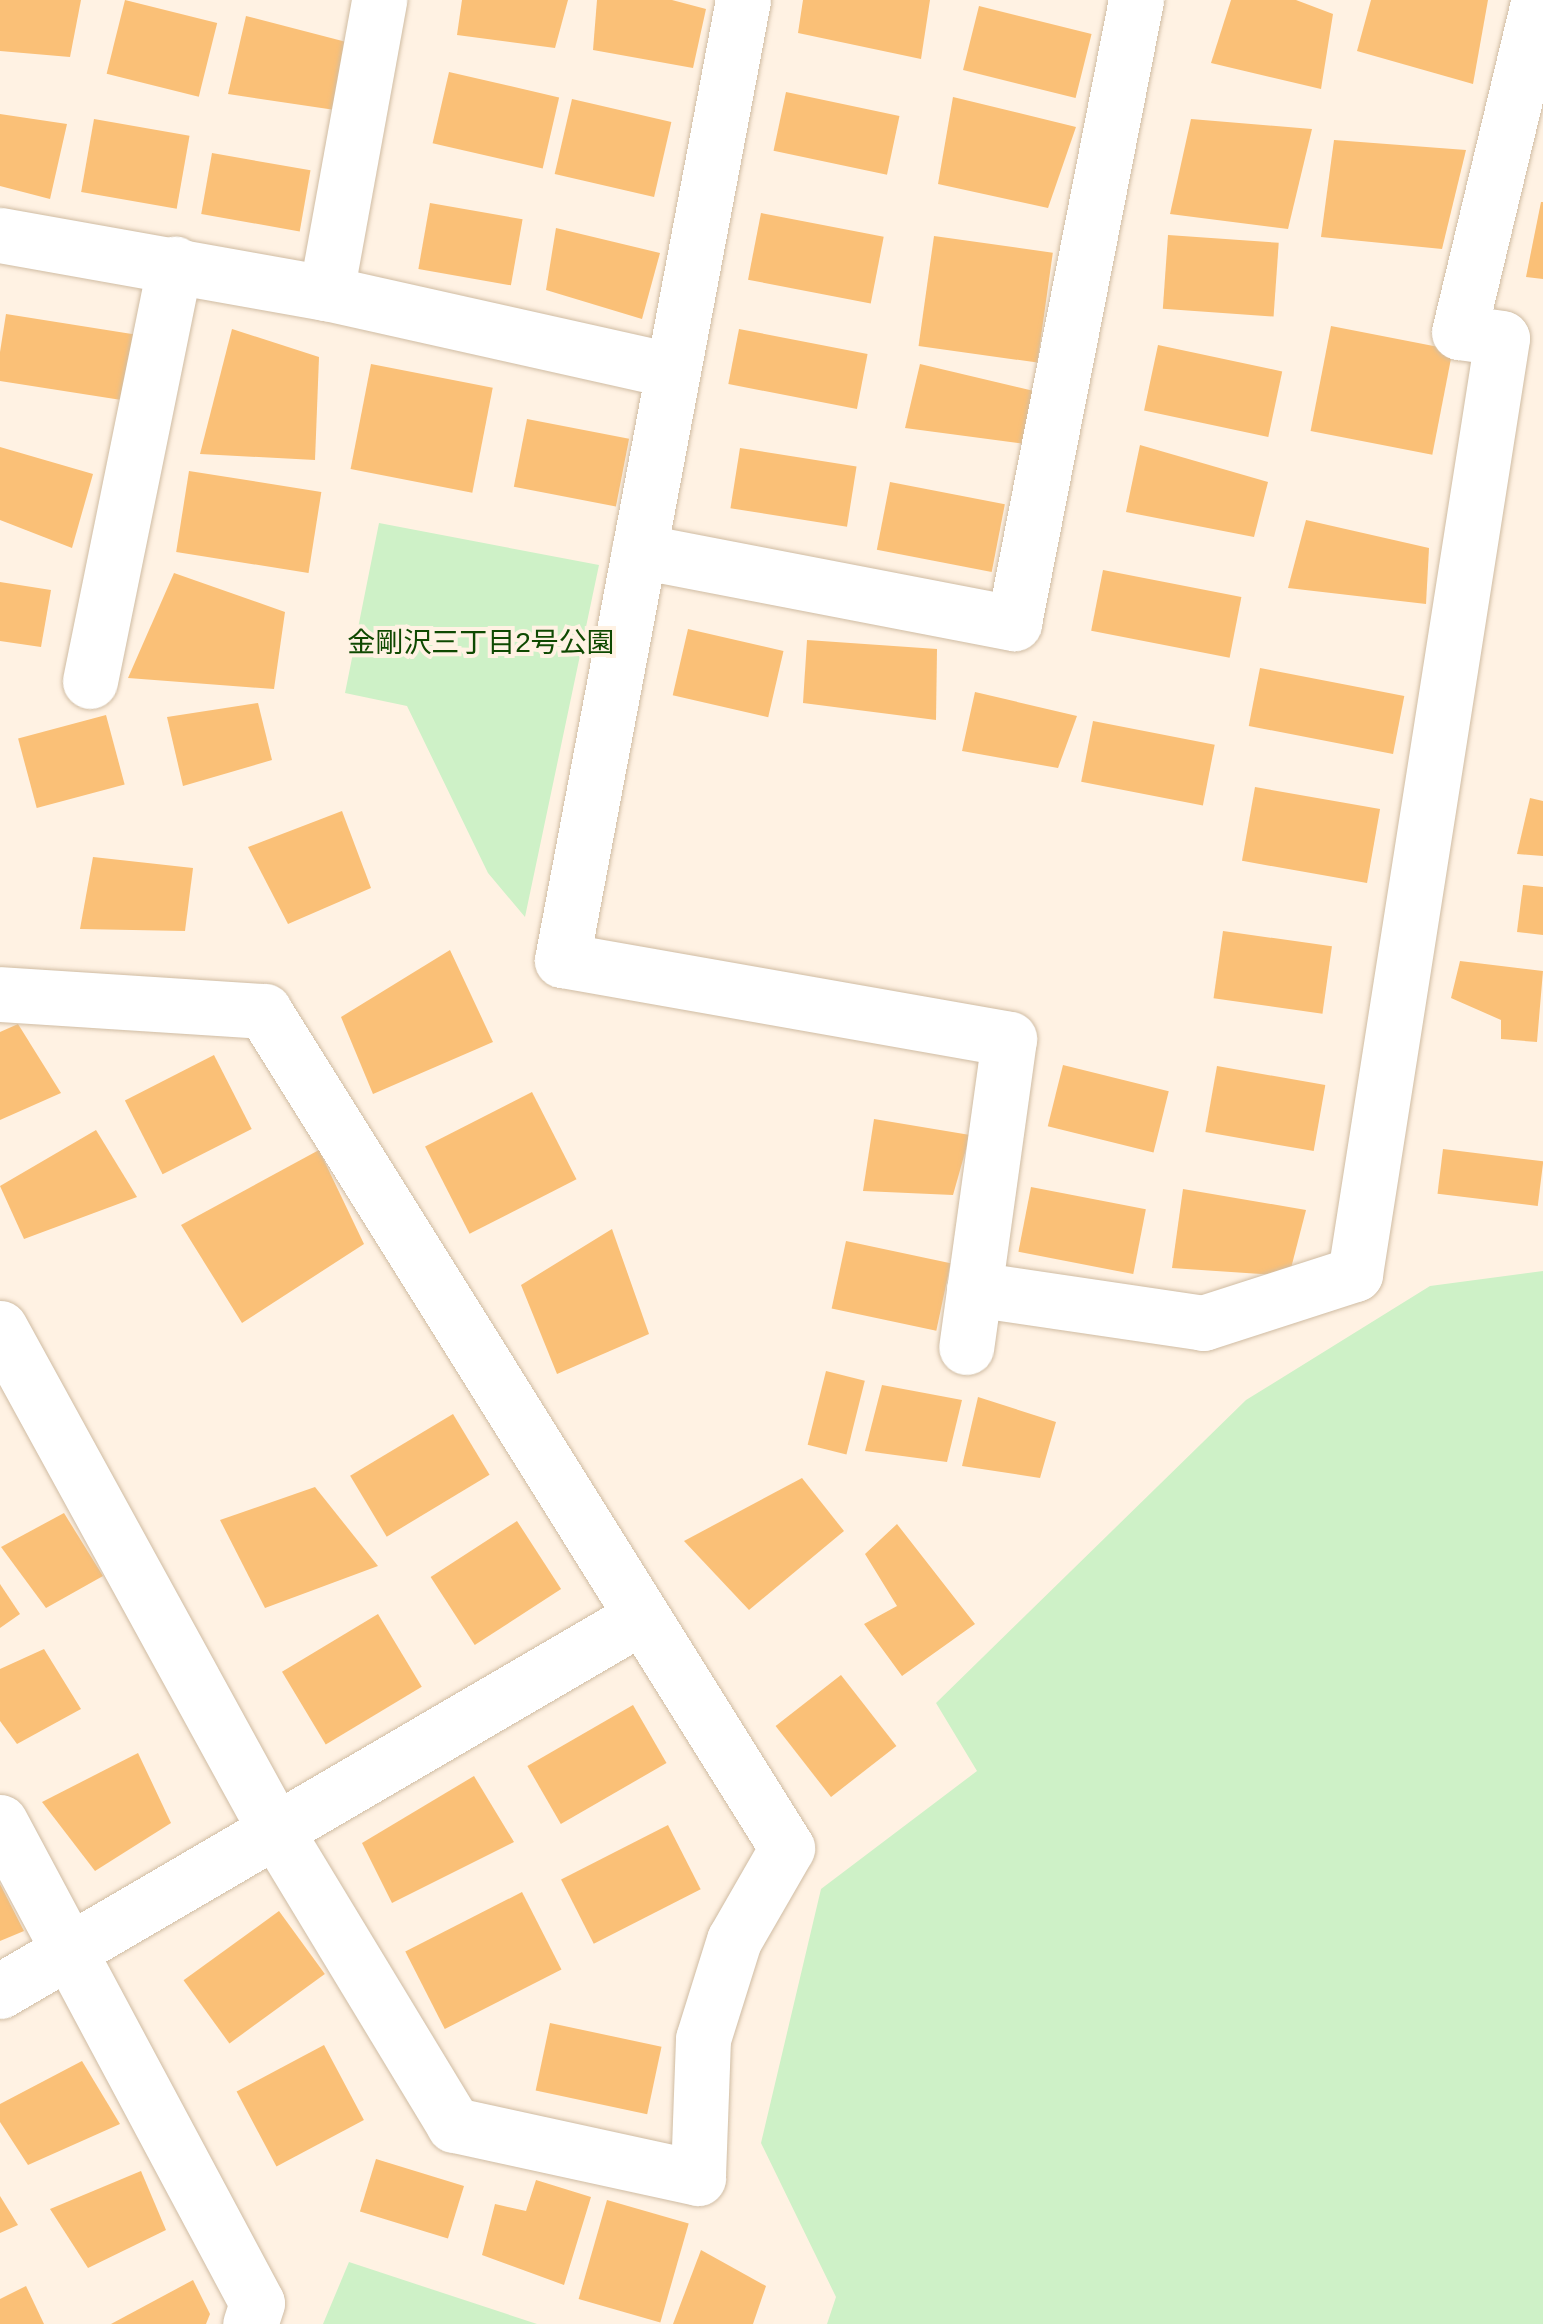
<!DOCTYPE html>
<html>
<head>
<meta charset="utf-8">
<style>
	body { margin:0 }
	#map { position:relative; width:1543px; height:2324px; overflow:hidden; background:#fff2e3; font-family:Helvetica,"Noto Sans JP",sans-serif }
	div>[style] { position:absolute }
	[style*='--x'] { left:calc(var(--x)*1px); top:calc(var(--y)*1px); width:calc(var(--w)*1px); rotate:calc(var(--a)*1deg) }
	.green>* { inset:0; background:#cef1c7 }
	.building>* { inset:0; background:#fac077; transform-origin:0 0 }
	.roads { filter:drop-shadow(0 0 2px #d0bca3) drop-shadow(0 0 2px #d0bca3) }
	.street>* { height:55px; margin:-27.5px; padding:0 27.5px; transform-origin:27.5px; border-radius:27.5px; background:#fff }
	span { translate:-50% -50%; white-space:nowrap; text-align:center; line-height:1.15; -webkit-text-stroke:8px #fff2e3; paint-order:stroke }
	.park-label { font-size:28px; color:#0f4901 }
</style>
</head>
<body>
<div id="map">
	<div class="green">
		<i style="clip-path:polygon(379px 523px,599px 565px,525px 917px,488px 873px,407px 706px,345px 693px)"></i>
		<i style="clip-path:polygon(1543px 1271px,1543px 2324px,827px 2324px,836px 2297px,761px 2143px,821px 1889px,977px 1771px,936px 1703px,1246px 1400px,1430px 1286px)"></i>
		<i style="clip-path:polygon(349px 2262px,537px 2324px,323px 2324px)"></i>
	</div>
	<div class="building">
		<i style="clip-path:polygon(0 0,81px 0,70px 57px,0 51px)"></i>
		<i style="left:125px;top:0;width:95px;height:76px;rotate:14deg"></i>
		<i style="clip-path:polygon(462px 0,568px 0,555px 48px,457px 35px)"></i>
		<i style="clip-path:polygon(597px 0,672px 0,706px 9px,693px 68px,593px 50px)"></i>
		<i style="clip-path:polygon(803px 0,930px 0,921px 59px,798px 33px)"></i>
		<i style="clip-path:polygon(1231px 0,1296px 0,1333px 14px,1321px 89px,1211px 63px)"></i>
		<i style="clip-path:polygon(1371px 0,1488px 0,1473px 84px,1357px 51px)"></i>
		<i style="left:979px;top:6px;width:116px;height:66px;rotate:14deg"></i>
		<i style="clip-path:polygon(246px 16px,354px 44px,335px 110px,228px 94px)"></i>
		<i style="left:449px;top:72px;width:113px;height:73px;rotate:13deg"></i>
		<i style="left:786px;top:92px;width:116px;height:60px;rotate:12deg"></i>
		<i style="clip-path:polygon(953px 97px,1076px 127px,1048px 208px,938px 184px)"></i>
		<i style="left:572px;top:99px;width:102px;height:77px;rotate:13deg"></i>
		<i style="clip-path:polygon(0 114px,67px 124px,50px 199px,0 186px)"></i>
		<i style="left:94px;top:119px;width:97px;height:74px;rotate:10deg"></i>
		<i style="clip-path:polygon(1191px 119px,1312px 129px,1288px 229px,1170px 214px)"></i>
		<i style="clip-path:polygon(1334px 140px,1466px 150px,1442px 249px,1321px 237px)"></i>
		<i style="left:212px;top:153px;width:100px;height:62px;rotate:10deg"></i>
		<i style="clip-path:polygon(1541px 202px,1543px 202px,1543px 279px,1526px 277px)"></i>
		<i style="left:430px;top:203px;width:94px;height:67px;rotate:10deg"></i>
		<i style="left:761px;top:213px;width:125px;height:68px;rotate:11deg"></i>
		<i style="clip-path:polygon(556px 228px,660px 253px,642px 319px,546px 290px)"></i>
		<i style="left:1168px;top:235px;width:111px;height:74px;rotate:4deg"></i>
		<i style="left:934px;top:236px;width:120px;height:111px;rotate:8deg"></i>
		<i style="left:6px;top:314px;width:129px;height:67px;rotate:9deg"></i>
		<i style="left:1331px;top:326px;width:124px;height:107px;rotate:11deg"></i>
		<i style="clip-path:polygon(232px 329px,319px 357px,315px 460px,200px 454px)"></i>
		<i style="left:739px;top:329px;width:131px;height:56px;rotate:11deg"></i>
		<i style="left:1158px;top:345px;width:127px;height:67px;rotate:12deg"></i>
		<i style="left:371px;top:364px;width:124px;height:107px;rotate:11deg"></i>
		<i style="clip-path:polygon(920px 364px,1034px 391px,1026px 444px,905px 428px)"></i>
		<i style="left:527px;top:419px;width:104px;height:69px;rotate:11deg"></i>
		<i style="clip-path:polygon(1140px 445px,1268px 482px,1254px 537px,1126px 512px)"></i>
		<i style="clip-path:polygon(0 447px,93px 474px,72px 548px,0 520px)"></i>
		<i style="left:740px;top:448px;width:118px;height:61px;rotate:9deg"></i>
		<i style="left:189px;top:471px;width:134px;height:82px;rotate:9deg"></i>
		<i style="left:890px;top:482px;width:117px;height:69px;rotate:11deg"></i>
		<i style="clip-path:polygon(1306px 520px,1429px 548px,1426px 604px,1288px 588px)"></i>
		<i style="left:1103px;top:570px;width:141px;height:62px;rotate:11deg"></i>
		<i style="clip-path:polygon(174px 573px,285px 612px,274px 689px,128px 678px)"></i>
		<i style="clip-path:polygon(0 582px,51px 590px,41px 647px,0 641px)"></i>
		<i style="left:688px;top:629px;width:98px;height:68px;rotate:13deg"></i>
		<i style="clip-path:polygon(807px 640px,937px 649px,936px 720px,803px 703px)"></i>
		<i style="left:1260px;top:668px;width:147px;height:59px;rotate:11deg"></i>
		<i style="clip-path:polygon(975px 692px,1077px 716px,1058px 768px,962px 751px)"></i>
		<i style="clip-path:polygon(258px 703px,272px 760px,183px 786px,167px 717px)"></i>
		<i style="left:106px;top:715px;width:72px;height:91px;rotate:75deg"></i>
		<i style="left:1093px;top:721px;width:124px;height:62px;rotate:11deg"></i>
		<i style="left:1255px;top:787px;width:127px;height:75px;rotate:10deg"></i>
		<i style="clip-path:polygon(1530px 798px,1543px 801px,1543px 856px,1517px 854px)"></i>
		<i style="clip-path:polygon(342px 811px,371px 888px,288px 924px,248px 847px)"></i>
		<i style="clip-path:polygon(93px 857px,193px 868px,185px 931px,80px 929px)"></i>
		<i style="clip-path:polygon(1523px 885px,1543px 887px,1543px 935px,1517px 932px)"></i>
		<i style="left:1223px;top:931px;width:110px;height:68px;rotate:8deg"></i>
		<i style="clip-path:polygon(450px 950px,493px 1042px,373px 1094px,341px 1017px)"></i>
		<i style="clip-path:polygon(1460px 961px,1543px 971px,1537px 1042px,1501px 1039px,1501px 1020px,1451px 998px)"></i>
		<i style="clip-path:polygon(18px 1024px,61px 1093px,0 1120px,0 1032px)"></i>
		<i style="left:214px;top:1055px;width:83px;height:100px;rotate:63deg"></i>
		<i style="left:1063px;top:1065px;width:109px;height:63px;rotate:14deg"></i>
		<i style="left:1217px;top:1066px;width:110px;height:67px;rotate:10deg"></i>
		<i style="left:532px;top:1092px;width:98px;height:120px;rotate:63deg"></i>
		<i style="clip-path:polygon(874px 1119px,970px 1135px,953px 1195px,863px 1191px)"></i>
		<i style="clip-path:polygon(96px 1130px,137px 1197px,24px 1239px,0 1186px)"></i>
		<i style="left:1443px;top:1149px;width:101px;height:45px;rotate:7deg"></i>
		<i style="clip-path:polygon(319px 1150px,364px 1244px,242px 1323px,181px 1225px)"></i>
		<i style="left:1031px;top:1187px;width:117px;height:66px;rotate:11deg"></i>
		<i style="clip-path:polygon(1183px 1189px,1306px 1210px,1289px 1276px,1172px 1268px)"></i>
		<i style="clip-path:polygon(612px 1229px,649px 1334px,557px 1374px,521px 1285px)"></i>
		<i style="left:846px;top:1241px;width:107px;height:69px;rotate:12deg"></i>
		<i style="left:826px;top:1371px;width:40px;height:76px;rotate:14deg"></i>
		<i style="clip-path:polygon(882px 1385px,962px 1400px,947px 1462px,865px 1451px)"></i>
		<i style="clip-path:polygon(978px 1397px,1056px 1422px,1040px 1478px,962px 1466px)"></i>
		<i style="left:453px;top:1414px;width:71px;height:120px;rotate:59deg"></i>
		<i style="clip-path:polygon(802px 1478px,844px 1531px,749px 1610px,684px 1541px)"></i>
		<i style="clip-path:polygon(315px 1487px,378px 1566px,265px 1608px,220px 1520px)"></i>
		<i style="clip-path:polygon(64px 1513px,103px 1576px,46px 1608px,1px 1547px)"></i>
		<i style="left:517px;top:1521px;width:81px;height:103px;rotate:57deg"></i>
		<i style="clip-path:polygon(897px 1524px,975px 1624px,902px 1676px,864px 1624px,897px 1606px,865px 1554px)"></i>
		<i style="clip-path:polygon(0 1584px,20px 1614px,0 1628px)"></i>
		<i style="left:378px;top:1614px;width:85px;height:112px;rotate:59deg"></i>
		<i style="clip-path:polygon(44px 1649px,81px 1709px,17px 1744px,0 1721px,0 1669px)"></i>
		<i style="left:841px;top:1675px;width:90px;height:83px;rotate:52deg"></i>
		<i style="left:633px;top:1705px;width:67px;height:122px;rotate:60deg"></i>
		<i style="clip-path:polygon(138px 1753px,171px 1823px,95px 1871px,42px 1802px)"></i>
		<i style="clip-path:polygon(474px 1776px,514px 1842px,392px 1903px,362px 1843px)"></i>
		<i style="left:668px;top:1825px;width:72px;height:120px;rotate:63deg"></i>
		<i style="clip-path:polygon(0 1884px,24px 1931px,0 1941px)"></i>
		<i style="left:522px;top:1892px;width:87px;height:131px;rotate:63deg"></i>
		<i style="left:279px;top:1911px;width:78px;height:118px;rotate:54deg"></i>
		<i style="left:550px;top:2023px;width:114px;height:69px;rotate:12deg"></i>
		<i style="left:324px;top:2045px;width:85px;height:99px;rotate:62deg"></i>
		<i style="clip-path:polygon(82px 2061px,120px 2124px,28px 2165px,0 2122px,0 2104px)"></i>
		<i style="left:376px;top:2159px;width:92px;height:55px;rotate:17deg"></i>
		<i style="clip-path:polygon(141px 2171px,166px 2230px,88px 2268px,50px 2209px)"></i>
		<i style="clip-path:polygon(536px 2180px,591px 2197px,564px 2285px,482px 2255px,495px 2204px,526px 2211px)"></i>
		<i style="clip-path:polygon(0 2196px,18px 2225px,0 2233px)"></i>
		<i style="left:607px;top:2200px;width:85px;height:103px;rotate:16deg"></i>
		<i style="clip-path:polygon(701px 2250px,766px 2286px,753px 2324px,673px 2324px)"></i>
		<i style="clip-path:polygon(193px 2280px,210px 2314px,206px 2324px,111px 2324px)"></i>
		<i style="clip-path:polygon(26px 2286px,44px 2324px,0 2324px,0 2299px)"></i>
	</div>
	<div class="roads">
		<div class="street">
			<i style="--x:743;--y:0;--w:977;--a:100.68"></i>
			<i style="--x:562;--y:960;--w:454;--a:10"></i>
			<i style="--x:1009;--y:1039;--w:311;--a:97.9"></i>
			<i style="--x:0;--y:235;--w:331;--a:10.1"></i>
			<i style="--x:326;--y:293;--w:353;--a:12.6"></i>
			<i style="--x:326;--y:293;--w:298;--a:-79.7"></i>
			<i style="--x:639;--y:551;--w:382;--a:10.9"></i>
			<i style="--x:1014;--y:623;--w:635;--a:-78.92"></i>
			<i style="--x:90;--y:681;--w:426;--a:-78.5"></i>
			<i style="--x:0;--y:994;--w:265;--a:3.7"></i>
			<i style="--x:264;--y:1011;--w:987;--a:58"></i>
			<i style="--x:787;--y:1848;--w:106;--a:119.9"></i>
			<i style="--x:734;--y:1940;--w:104;--a:107.4"></i>
			<i style="--x:703;--y:2039;--w:139;--a:92.1"></i>
			<i style="--x:698;--y:2178;--w:250;--a:-167.7"></i>
			<i style="--x:454;--y:2125;--w:350;--a:-121.2"></i>
			<i style="--x:273;--y:1826;--w:568;--a:-118.73"></i>
			<i style="--x:974;--y:1289;--w:232;--a:8.4"></i>
			<i style="--x:1203;--y:1323;--w:160;--a:-17.9"></i>
			<i style="--x:1355;--y:1274;--w:947;--a:-81.07"></i>
			<i style="--x:1502;--y:338;--w:43;--a:-172.1"></i>
			<i style="--x:1459;--y:332;--w:342;--a:-76.5"></i>
			<i style="--x:0;--y:1822;--w:545;--a:61.88"></i>
			<i style="--x:257;--y:2303;--w:22;--a:108"></i>
			<i style="--x:0;--y:1991;--w:740;--a:-30.27"></i>
		</div>
	</div>
	<div class="park-label">
		<span style="left:481px;top:643px">金剛沢三丁目2号公園</span>
	</div>
</div>
</body>
</html>
